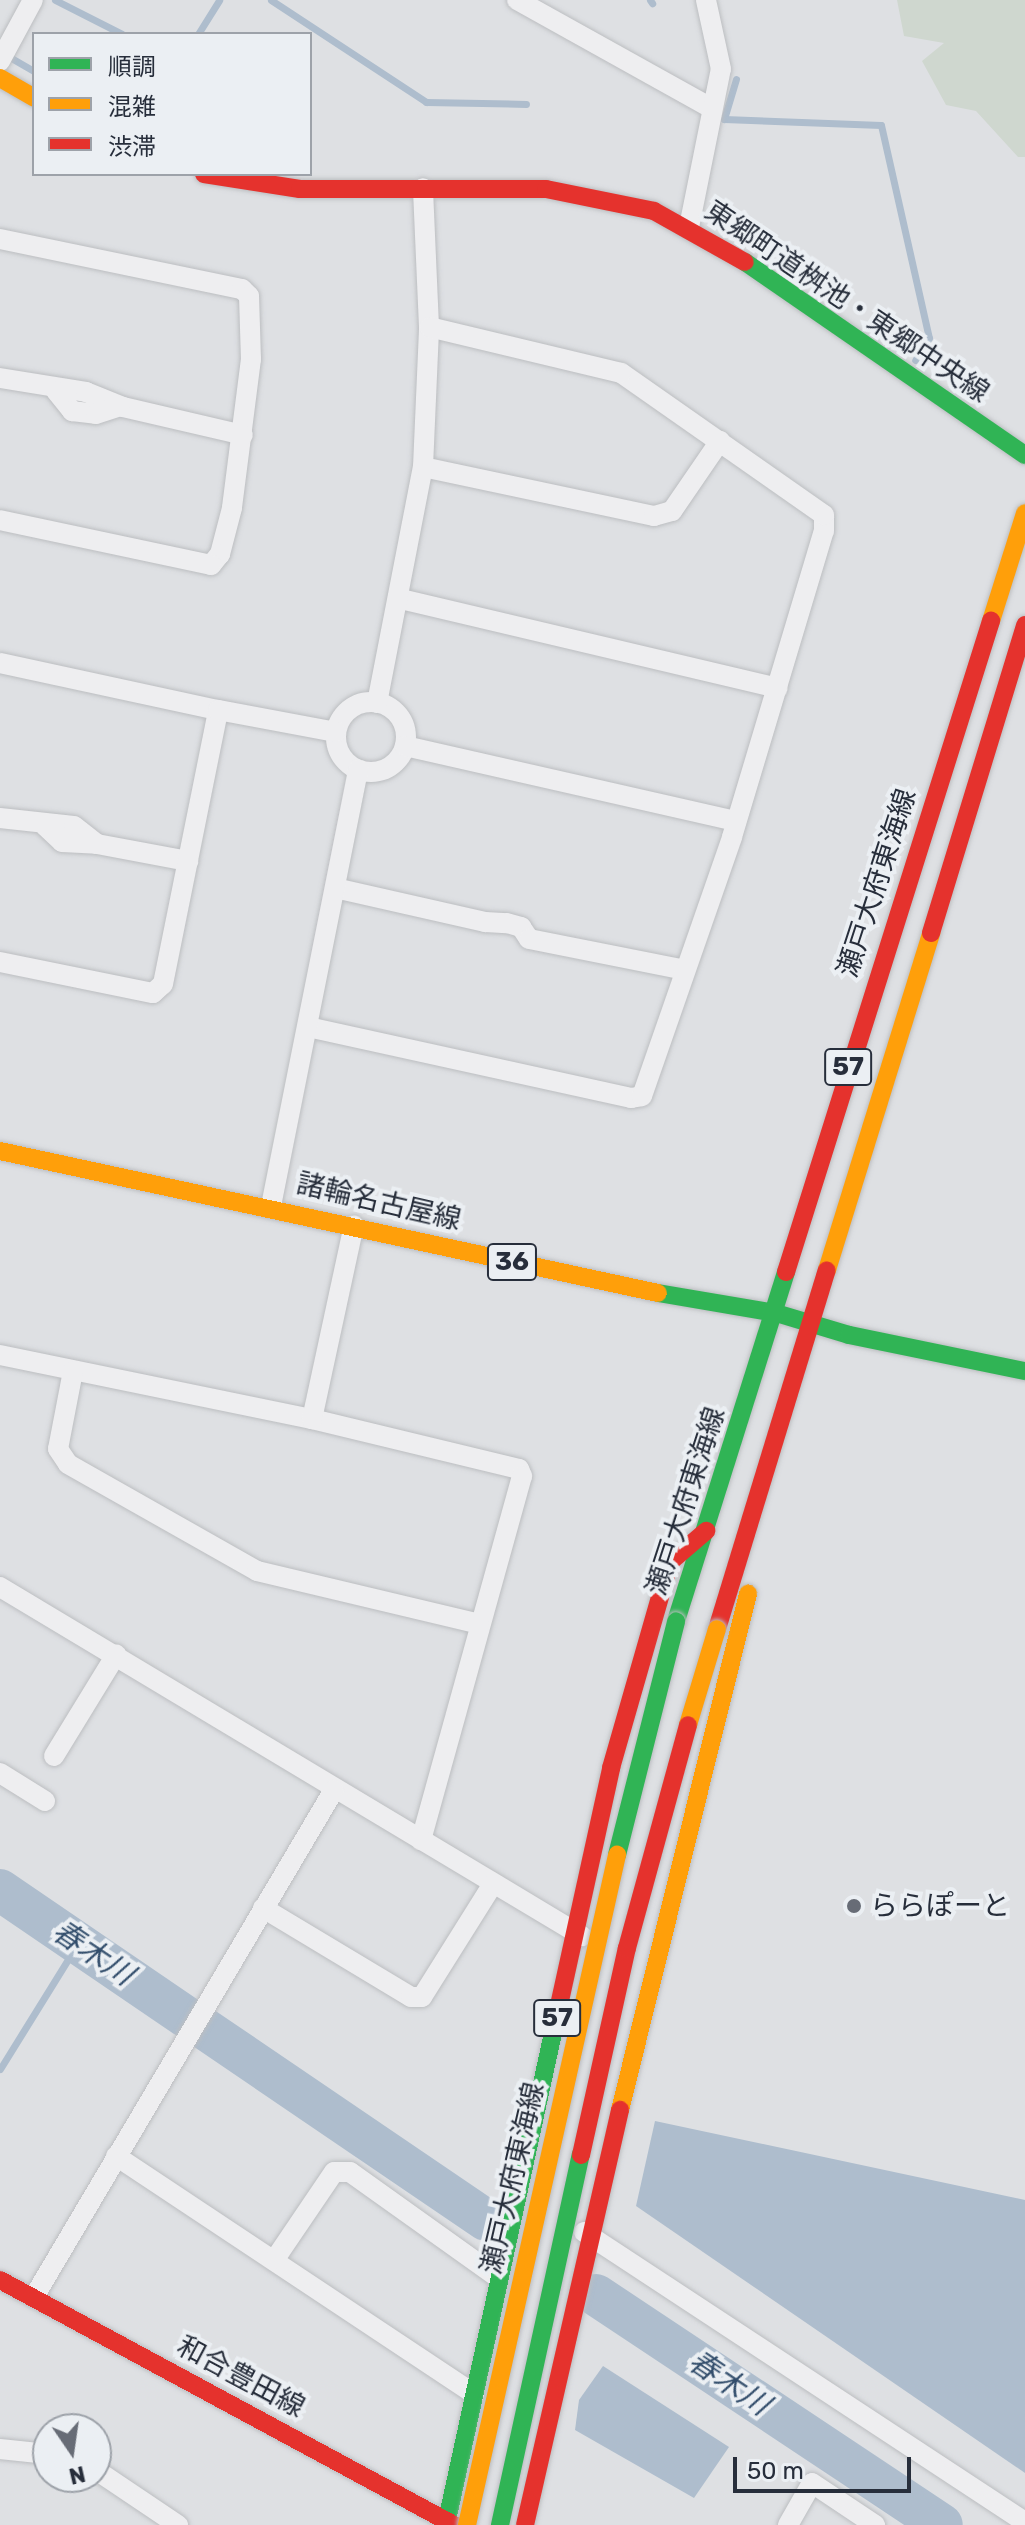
<!DOCTYPE html>
<html>
<head>
<meta charset="utf-8">
<style>
	body { margin:0 }
	#map { position:relative; width:1025px; height:2525px; overflow:hidden; background:#dee0e3; font-family:Rubik,"Noto Sans JP",sans-serif }
	div>[style] { position:absolute }
	[style*='--x'] { left:calc(var(--x)*1px); top:calc(var(--y)*1px); width:calc(var(--w)*1px); rotate:calc(var(--a)*1deg) }
	.green>* { inset:0; background:#cfd7cf }
	.water>* { inset:0; background:#aebdcd }
	.stream>* { height:7px; margin:-3.5px; padding:0 3.5px; transform-origin:3.5px; border-radius:3.5px; background:#aebdcd }
	.river>* { height:42px; margin:-21px; padding:0 21px; transform-origin:21px; border-radius:21px; background:#aebdcd }
	.roads { filter:drop-shadow(0 0 2px #bcbec1) drop-shadow(0 0 2px #bcbec1) }
	.street>* { height:20px; margin:-10px; padding:0 10px; transform-origin:10px; border-radius:10px; background:#eeeef0 }
	.street>.ring { margin:-10px; padding:0; box-sizing:content-box; background:none; border:20px solid #eeeef0; border-radius:50% }
	.fast>* { height:18px; margin:-9px; padding:0 9px; transform-origin:9px; border-radius:9px; background:#30b455 }
	.slow>* { height:18px; margin:-9px; padding:0 9px; transform-origin:9px; border-radius:9px; background:#ff9f0a }
	.jam>* { height:18px; margin:-9px; padding:0 9px; transform-origin:9px; border-radius:9px; background:#e5322d }
	.bridges { filter:drop-shadow(0 0 2px #bbbdc1) drop-shadow(0 0 2px #bbbdc1) }
	.fast-bridge>* { height:18px; margin:-9px; padding:0 9px; transform-origin:9px; border-radius:9px; background:#30b455 }
	.slow-bridge>* { height:18px; margin:-9px; padding:0 9px; transform-origin:9px; border-radius:9px; background:#ff9f0a }
	.jam-bridge>* { height:18px; margin:-9px; padding:0 9px; transform-origin:9px; border-radius:9px; background:#e5322d }
	.dots>* { width:22px; height:22px; translate:-50% -50%; box-sizing:border-box; border:4px solid #ebeff3; border-radius:50% }
	span { translate:-50% -50%; white-space:nowrap; text-align:center; line-height:1.15; -webkit-text-stroke:8px #ebeff3; paint-order:stroke }
	.shield-label span { padding:2px 6px; background:#ebeff3; border:2px solid; border-radius:6px; -webkit-text-stroke-width:0 }
	.shield-label { font-size:26px; color:#272e3b; font-weight:700 }
	.street-label { font-size:28px; color:#272e3b }
	.poi-label { font-size:28px; color:#272e3b }
	.left { translate:0 -50%; text-align:left }
	.water-label { font-size:30px; color:#334e6c; font-style:italic }
	.legend { position:absolute; left:32px; top:32px; width:280px; height:144px; box-sizing:border-box; background:#ebeff3; border:2px solid #9da2a9; margin:0; padding:10px 14px; list-style:none; font-size:24px; color:#272e3b }
	.legend li { display:flex; align-items:center; gap:16px; height:40px }
	.legend b { width:40px; border:2px solid #9da2a9 }
	.north { position:absolute; left:32px; top:2413px; width:80px; height:80px; box-sizing:border-box; background:#ebeff3; border:2px solid #9da2a9; border-radius:50%; rotate:167deg; font-size:22px; font-weight:700; line-height:32px; text-align:center; color:#272e3b }
	.north::after { content:''; display:block; margin:auto; width:28px; height:36px; background:#676c76; clip-path:polygon(50% 0,100% 100%,50% 72%,0 100%) }
	.scale { position:absolute; left:733px; top:2457px; width:178px; height:36px; box-sizing:border-box; border:4px solid #272e3b; border-top:0; padding-left:10px; font-size:24px; line-height:28px; white-space:nowrap; color:#272e3b; -webkit-text-stroke:6px #ebeff3; paint-order:stroke }
</style>
</head>
<body>
<div id="map">
	<div class="green">
		<i style="clip-path:polygon(897px 0,1025px 0,1025px 157px,1018px 157px,976px 111px,946px 105px,922px 61px,944px 43px,904px 36px)"></i>
	</div>
	<div class="water">
		<i style="clip-path:polygon(655px 2121px,1025px 2200px,1025px 2473px,636px 2206px)"></i>
		<i style="clip-path:polygon(603px 2366px,729px 2447px,694px 2498px,575px 2430px,579px 2400px)"></i>
	</div>
	<div class="stream">
		<i style="--x:55;--y:0;--w:75;--a:26.9"></i>
		<i style="--x:271;--y:0;--w:186;--a:33.3"></i>
		<i style="--x:426;--y:102;--w:100;--a:1.1"></i>
		<i style="--x:650;--y:0;--w:4;--a:56"></i>
		<i style="--x:198;--y:34;--w:40;--a:-58"></i>
		<i style="--x:6;--y:55;--w:32;--a:30"></i>
		<i style="--x:736;--y:79;--w:42;--a:106.7"></i>
		<i style="--x:724;--y:119;--w:157;--a:2.2"></i>
		<i style="--x:881;--y:125;--w:218;--a:77.3"></i>
		<i style="--x:929;--y:338;--w:26;--a:122"></i>
		<i style="--x:0;--y:2069;--w:146;--a:-58.2"></i>
	</div>
	<div class="river">
		<i style="--x:0;--y:1890;--w:224;--a:34.3"></i>
		<i style="--x:202;--y:2027;--w:343;--a:34.2"></i>
		<i style="--x:596;--y:2295;--w:415;--a:33.6"></i>
	</div>
	<div class="roads">
		<div class="street">
			<i style="--x:517;--y:0;--w:222;--a:29.1"></i>
			<i style="--x:0;--y:61;--w:69;--a:-61.6"></i>
			<i style="--x:689;--y:227;--w:161;--a:-78.6"></i>
			<i style="--x:721;--y:69;--w:71;--a:-102.3"></i>
			<i style="--x:0;--y:239;--w:247;--a:11.7"></i>
			<i style="--x:242;--y:289;--w:10;--a:45"></i>
			<i style="--x:249;--y:296;--w:63;--a:88.2"></i>
			<i style="--x:251;--y:359;--w:150;--a:97.3"></i>
			<i style="--x:232;--y:508;--w:48;--a:104.6"></i>
			<i style="--x:220;--y:554;--w:14;--a:129"></i>
			<i style="--x:211;--y:565;--w:216;--a:-168"></i>
			<i style="--x:0;--y:378;--w:87;--a:9.2"></i>
			<i style="--x:86;--y:392;--w:40;--a:22"></i>
			<i style="--x:123;--y:407;--w:123;--a:13.1"></i>
			<i style="--x:56;--y:391;--w:26;--a:51"></i>
			<i style="--x:72;--y:411;--w:24;--a:7"></i>
			<i style="--x:96;--y:414;--w:25;--a:-18"></i>
			<i style="--x:423;--y:467;--w:236;--a:12"></i>
			<i style="--x:654;--y:516;--w:19;--a:-16"></i>
			<i style="--x:672;--y:511;--w:85;--a:-55.6"></i>
			<i style="--x:401;--y:599;--w:387;--a:13.3"></i>
			<i style="--x:0;--y:663;--w:223;--a:12.2"></i>
			<i class="ring" style="left:336px;top:702px;width:50px;height:50px"></i>
			<i style="--x:377;--y:703;--w:240;--a:-79"></i>
			<i style="--x:423;--y:467;--w:140;--a:-87.5"></i>
			<i style="--x:429;--y:327;--w:139;--a:-92.5"></i>
			<i style="--x:405;--y:746;--w:339;--a:12.8"></i>
			<i style="--x:0;--y:818;--w:74;--a:6.2"></i>
			<i style="--x:74;--y:826;--w:29;--a:38"></i>
			<i style="--x:97;--y:844;--w:93;--a:10.6"></i>
			<i style="--x:45;--y:826;--w:23;--a:43"></i>
			<i style="--x:62;--y:842;--w:35;--a:3"></i>
			<i style="--x:335;--y:888;--w:154;--a:12.8"></i>
			<i style="--x:485;--y:922;--w:22;--a:3"></i>
			<i style="--x:507;--y:923;--w:15;--a:16"></i>
			<i style="--x:521;--y:927;--w:14;--a:56"></i>
			<i style="--x:529;--y:939;--w:159;--a:11.2"></i>
			<i style="--x:0;--y:962;--w:156;--a:11.5"></i>
			<i style="--x:153;--y:993;--w:13;--a:-42"></i>
			<i style="--x:163;--y:984;--w:279;--a:-78.6"></i>
			<i style="--x:218;--y:710;--w:120;--a:10.6"></i>
			<i style="--x:308;--y:1027;--w:331;--a:12.4"></i>
			<i style="--x:631;--y:1098;--w:11;--a:-10"></i>
			<i style="--x:642;--y:1096;--w:274;--a:-70.8"></i>
			<i style="--x:732;--y:837;--w:320;--a:-73.3"></i>
			<i style="--x:824;--y:531;--w:16;--a:-90"></i>
			<i style="--x:824;--y:515;--w:248;--a:-145"></i>
			<i style="--x:621;--y:373;--w:197;--a:-166.5"></i>
			<i style="--x:271;--y:1206;--w:445;--a:-78.7"></i>
			<i style="--x:0;--y:1355;--w:318;--a:11.6"></i>
			<i style="--x:312;--y:1419;--w:213;--a:13.6"></i>
			<i style="--x:519;--y:1469;--w:8;--a:67"></i>
			<i style="--x:522;--y:1476;--w:378;--a:105.5"></i>
			<i style="--x:73;--y:1371;--w:79;--a:100.9"></i>
			<i style="--x:58;--y:1449;--w:18;--a:56"></i>
			<i style="--x:68;--y:1464;--w:217;--a:29.5"></i>
			<i style="--x:257;--y:1571;--w:228;--a:13.4"></i>
			<i style="--x:312;--y:1419;--w:198;--a:-77.8"></i>
			<i style="--x:0;--y:1587;--w:679;--a:30.95"></i>
			<i style="--x:54;--y:1756;--w:119;--a:-58.5"></i>
			<i style="--x:0;--y:1773;--w:53;--a:31.9"></i>
			<i style="--x:263;--y:1908;--w:173;--a:31"></i>
			<i style="--x:411;--y:1997;--w:11;--a:0"></i>
			<i style="--x:422;--y:1997;--w:133;--a:-57.9"></i>
			<i style="--x:116;--y:2156;--w:430;--a:33.6"></i>
			<i style="--x:584;--y:2232;--w:528;--a:33.33"></i>
			<i style="--x:275;--y:2259;--w:105;--a:-55.9"></i>
			<i style="--x:334;--y:2172;--w:16;--a:0"></i>
			<i style="--x:350;--y:2172;--w:181;--a:35.5"></i>
			<i style="--x:34;--y:2297;--w:589;--a:-59.39"></i>
			<i style="--x:0;--y:2449;--w:48;--a:5.9"></i>
			<i style="--x:96;--y:2470;--w:99;--a:33.9"></i>
			<i style="--x:788;--y:2525;--w:48;--a:-60.3"></i>
			<i style="--x:812;--y:2483;--w:76;--a:33.7"></i>
		</div>
		<div class="fast">
			<i style="--x:745;--y:262;--w:340;--a:34.6"></i>
			<i style="--x:658;--y:1293;--w:120;--a:9.6"></i>
			<i style="--x:776;--y:1313;--w:76;--a:16.8"></i>
			<i style="--x:849;--y:1335;--w:180;--a:11.6"></i>
			<i style="--x:676;--y:1621;--w:366;--a:-72.5"></i>
			<i style="--x:446;--y:2525;--w:527;--a:-77.73"></i>
		</div>
		<div class="slow">
			<i style="--x:0;--y:78;--w:39;--a:30"></i>
			<i style="--x:991;--y:621;--w:113;--a:-72.5"></i>
			<i style="--x:0;--y:1151;--w:673;--a:12.18"></i>
			<i style="--x:827;--y:1270;--w:353;--a:-72.8"></i>
			<i style="--x:620;--y:2110;--w:532;--a:-76.07"></i>
		</div>
		<div class="jam">
			<i style="--x:204;--y:174;--w:97;--a:8.9"></i>
			<i style="--x:300;--y:189;--w:246;--a:0"></i>
			<i style="--x:546;--y:189;--w:110;--a:11.5"></i>
			<i style="--x:654;--y:211;--w:104;--a:29.3"></i>
			<i style="--x:931;--y:933;--w:322;--a:-73"></i>
			<i style="--x:786;--y:1272;--w:683;--a:-72.52"></i>
			<i style="--x:717;--y:1629;--w:375;--a:-73"></i>
			<i style="--x:558;--y:2010;--w:248;--a:-77.6"></i>
			<i style="--x:611;--y:1768;--w:214;--a:-74"></i>
			<i style="--x:670;--y:1562;--w:48;--a:-40.7"></i>
			<i style="--x:0;--y:2280;--w:516;--a:28.35"></i>
			<i style="--x:525;--y:2525;--w:426;--a:-77.1"></i>
		</div>
	</div>
	<div class="bridges">
		<div class="fast-bridge">
			<i style="--x:617;--y:1855;--w:241;--a:-75.8"></i>
			<i style="--x:500;--y:2525;--w:379;--a:-77.7"></i>
		</div>
		<div class="slow-bridge">
			<i style="--x:688;--y:1725;--w:100;--a:-73.2"></i>
			<i style="--x:467;--y:2525;--w:687;--a:-77.38"></i>
		</div>
		<div class="jam-bridge">
			<i style="--x:581;--y:2155;--w:212;--a:-77.5"></i>
			<i style="--x:627;--y:1948;--w:231;--a:-74.7"></i>
		</div>
	</div>
	<div class="dots">
		<i style="left:854px;top:1906px;background:#676c76"></i>
	</div>
	<div class="shield-label">
		<span style="left:848px;top:1067px">57</span>
		<span style="left:512px;top:1262px">36</span>
		<span style="left:557px;top:2018px">57</span>
	</div>
	<div class="street-label">
		<span style="left:847px;top:302px;rotate:34deg">東郷町道桝池・東郷中央線</span>
		<span style="left:877px;top:883px;rotate:-72deg">瀬戸大府東海線</span>
		<span style="left:379px;top:1202px;rotate:13deg">諸輪名古屋線</span>
		<span style="left:686px;top:1501px;rotate:-72deg">瀬戸大府東海線</span>
		<span style="left:513px;top:2178px;rotate:-77deg">瀬戸大府東海線</span>
		<span style="left:241px;top:2377px;rotate:28deg">和合豊田線</span>
	</div>
	<div class="poi-label">
		<span class="left" style="left:870px;top:1906px">ららぽーと</span>
	</div>
	<div class="water-label">
		<span style="left:93px;top:1953px;rotate:34deg">春木川</span>
		<span style="left:729px;top:2383px;rotate:34deg">春木川</span>
	</div>
	<ul class="legend">
	<li><b style="height:10px;background:#30b455"></b>順調</li>
	<li><b style="height:10px;background:#ff9f0a"></b>混雑</li>
	<li><b style="height:10px;background:#e5322d"></b>渋滞</li>
	</ul>
	<div class="north">N</div>
	<div class="scale">50 m</div>
</div>
</body>
</html>
